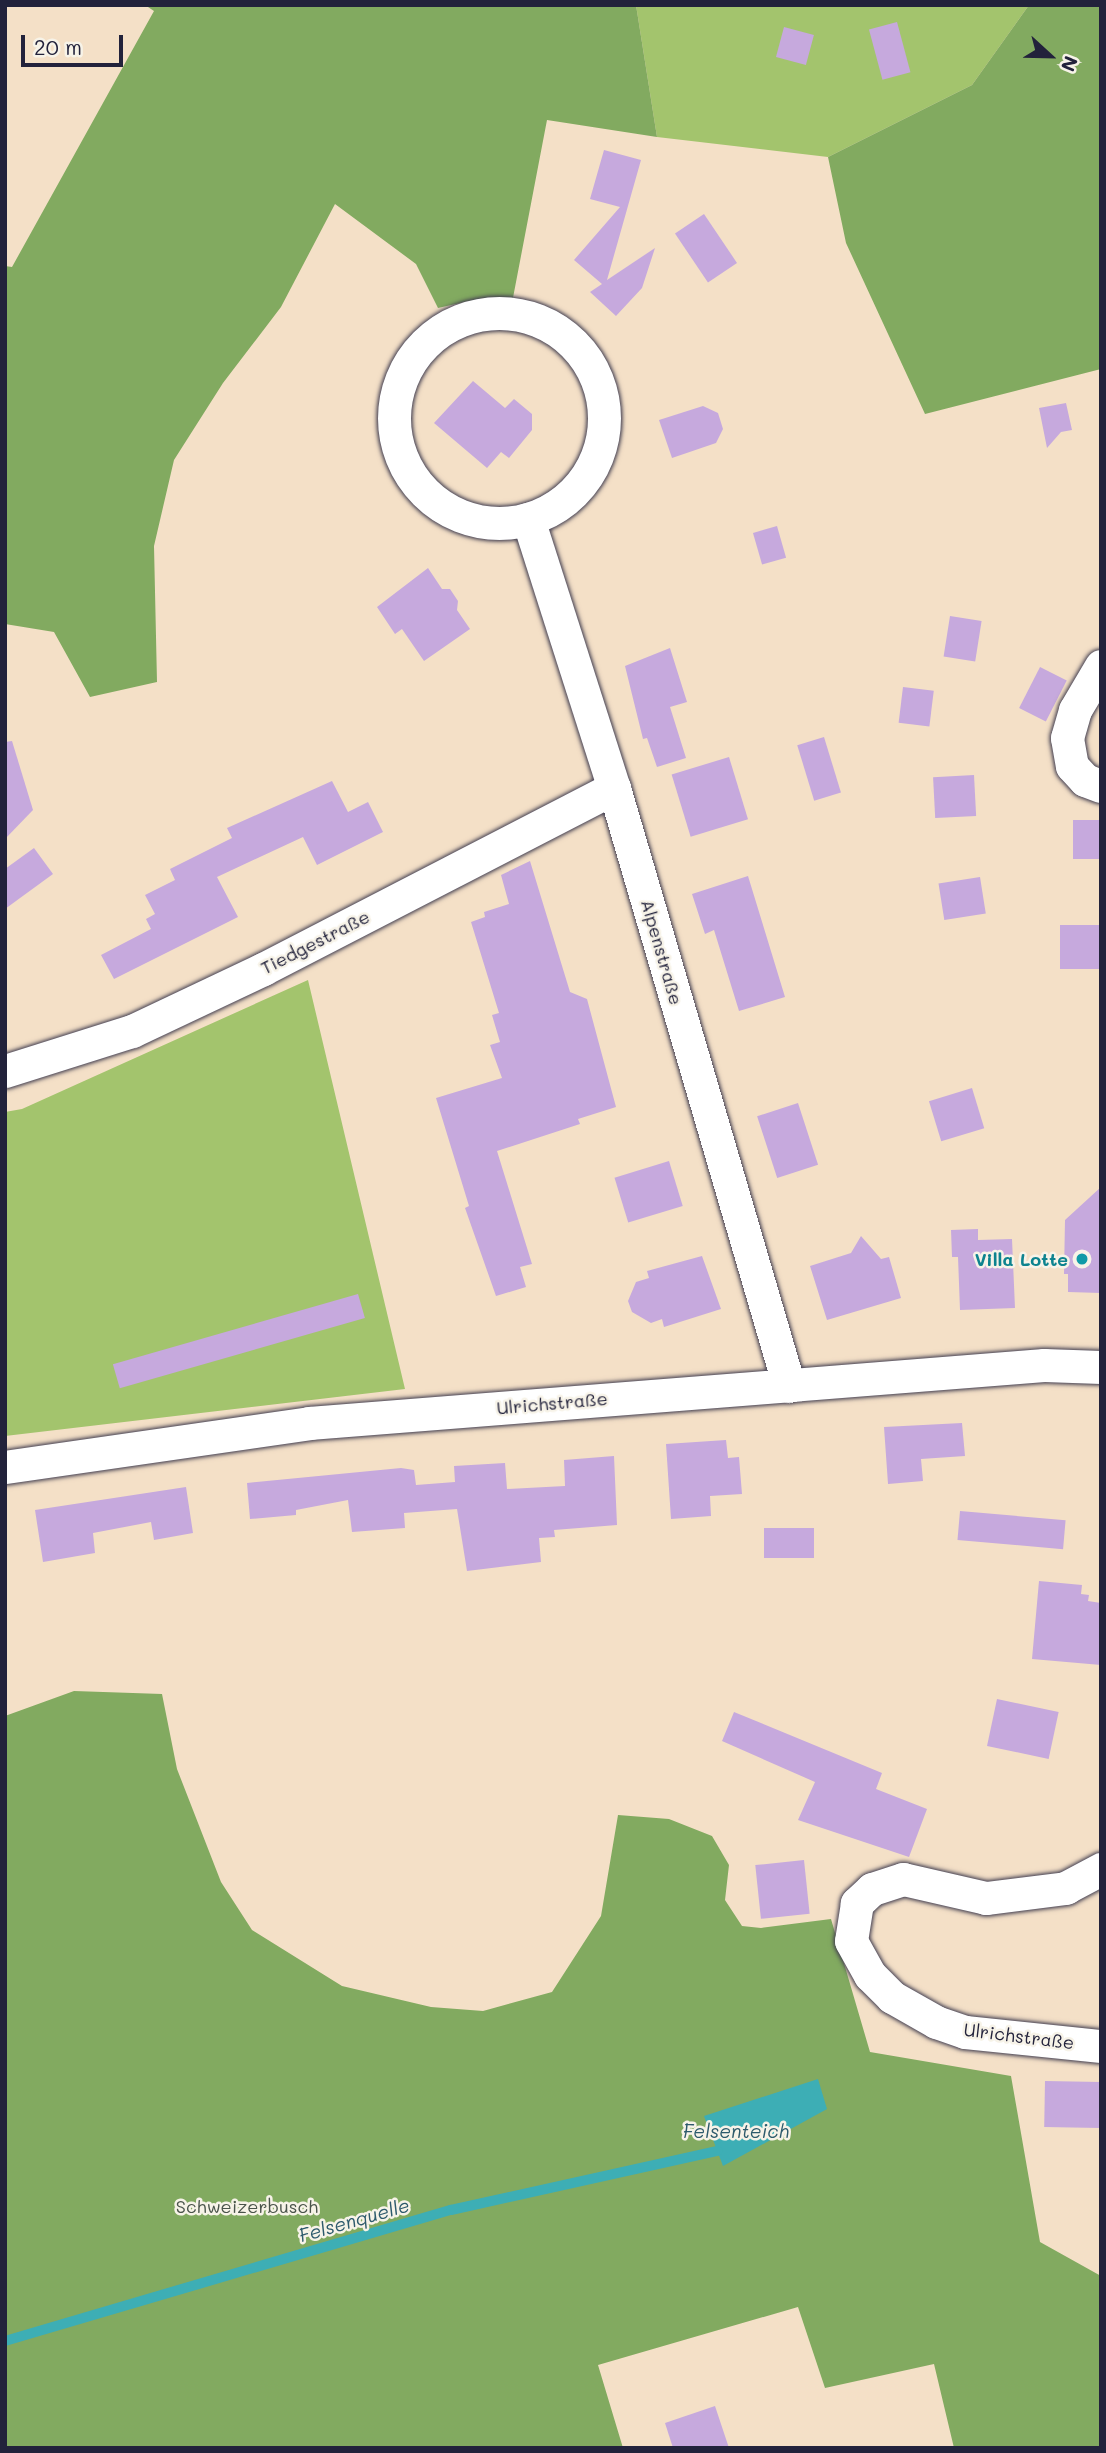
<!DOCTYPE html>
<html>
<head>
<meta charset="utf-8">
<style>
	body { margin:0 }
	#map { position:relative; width:1106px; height:2453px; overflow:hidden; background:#f4e0c7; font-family:Mali,sans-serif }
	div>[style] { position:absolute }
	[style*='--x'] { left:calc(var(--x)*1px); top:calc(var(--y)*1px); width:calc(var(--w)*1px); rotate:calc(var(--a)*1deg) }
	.green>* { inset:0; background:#a3c46d }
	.forest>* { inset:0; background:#82aa60 }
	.water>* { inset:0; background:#3daeb5 }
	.stream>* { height:10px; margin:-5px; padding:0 5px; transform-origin:5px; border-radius:5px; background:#3daeb5 }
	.building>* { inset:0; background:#c6a9dd; transform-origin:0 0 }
	.roads { filter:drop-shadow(0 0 2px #423e50) drop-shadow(0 0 2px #423e50) }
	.minor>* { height:33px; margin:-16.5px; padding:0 16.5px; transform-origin:16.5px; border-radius:16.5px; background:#fff }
	.minor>.ring { margin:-16.5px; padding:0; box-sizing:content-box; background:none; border:33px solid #fff; border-radius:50% }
	.dots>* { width:19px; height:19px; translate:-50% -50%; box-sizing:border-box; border:4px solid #f7f3e8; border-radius:50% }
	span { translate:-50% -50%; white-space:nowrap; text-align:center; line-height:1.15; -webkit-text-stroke:5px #f7f3e8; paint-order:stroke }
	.street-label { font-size:18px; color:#22223b }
	.culture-label { font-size:18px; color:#0d838f; font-weight:700 }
	.right { translate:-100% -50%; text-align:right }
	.park-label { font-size:18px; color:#49534a }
	.water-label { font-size:19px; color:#2d5a6c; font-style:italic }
	.frame { position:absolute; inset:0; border:7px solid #22223b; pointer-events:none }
	.north { position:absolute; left:1015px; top:21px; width:70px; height:70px; -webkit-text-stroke:5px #f7f3e8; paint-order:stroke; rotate:112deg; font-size:19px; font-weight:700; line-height:28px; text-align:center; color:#22223b }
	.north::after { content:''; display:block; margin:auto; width:24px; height:32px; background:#22223b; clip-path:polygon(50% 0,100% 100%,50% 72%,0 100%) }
	.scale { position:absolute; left:21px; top:35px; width:102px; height:32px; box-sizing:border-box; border:4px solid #22223b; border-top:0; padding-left:9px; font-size:21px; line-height:24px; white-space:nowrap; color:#22223b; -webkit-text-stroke:5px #f7f3e8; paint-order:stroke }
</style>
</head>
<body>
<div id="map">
	<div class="green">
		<i style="clip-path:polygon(636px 5px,1029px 5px,972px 85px,828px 157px,657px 137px)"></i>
		<i style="clip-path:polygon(308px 980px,405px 1389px,5px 1436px,5px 1112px,22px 1109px)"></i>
	</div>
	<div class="forest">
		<i style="clip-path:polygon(145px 5px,636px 5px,657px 137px,547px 120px,512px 303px,469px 301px,438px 308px,416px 264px,335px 204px,281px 307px,223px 383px,174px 460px,154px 546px,157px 682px,90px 697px,54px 632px,5px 624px,5px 266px,12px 267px,154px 11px)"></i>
		<i style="clip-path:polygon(1029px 5px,1101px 5px,1101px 369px,925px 414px,846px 243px,828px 157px,972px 85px)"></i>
		<i style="clip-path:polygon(74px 1691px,162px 1694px,177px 1769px,221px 1882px,252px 1930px,342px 1986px,431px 2007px,483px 2011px,552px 1992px,601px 1916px,618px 1815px,669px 1819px,712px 1836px,729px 1865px,725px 1900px,742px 1926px,761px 1928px,831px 1919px,870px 2052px,1011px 2076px,1040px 2242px,1101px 2276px,1101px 2448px,954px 2448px,934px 2364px,825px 2388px,798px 2307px,598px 2365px,623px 2448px,5px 2448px,5px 1716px)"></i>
	</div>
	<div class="water">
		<i style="clip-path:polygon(818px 2079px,827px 2109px,723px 2166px,704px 2116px)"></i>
	</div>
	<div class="stream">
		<i style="--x:5;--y:2341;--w:465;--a:-16.4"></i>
		<i style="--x:451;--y:2210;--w:273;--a:-12.5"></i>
	</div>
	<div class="building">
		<i style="left:897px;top:22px;width:52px;height:29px;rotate:75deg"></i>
		<i style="left:784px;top:27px;width:31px;height:31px;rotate:15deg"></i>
		<i style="clip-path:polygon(604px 150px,641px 160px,607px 280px,655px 248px,642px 288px,616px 316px,590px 292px,602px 284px,574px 260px,620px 207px,590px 199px)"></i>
		<i style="left:704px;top:214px;width:59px;height:35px;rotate:56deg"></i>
		<i style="clip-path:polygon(473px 381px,505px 408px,514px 399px,532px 414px,532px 430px,509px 458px,501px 452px,487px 468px,434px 423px)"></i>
		<i style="clip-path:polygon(1066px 403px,1072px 430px,1061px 432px,1047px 448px,1039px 408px)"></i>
		<i style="clip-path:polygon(703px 406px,718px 413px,723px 429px,716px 443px,672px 458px,659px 420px)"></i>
		<i style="left:777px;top:526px;width:33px;height:25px;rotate:74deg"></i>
		<i style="clip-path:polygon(428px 568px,442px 589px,450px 589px,458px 601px,457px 610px,470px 629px,424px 661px,402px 629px,395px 634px,377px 607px)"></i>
		<i style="left:950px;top:616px;width:32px;height:41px;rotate:9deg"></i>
		<i style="clip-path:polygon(670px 648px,687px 702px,670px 707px,686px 758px,657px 767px,647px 738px,643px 739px,625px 666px)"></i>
		<i style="left:1040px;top:667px;width:30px;height:46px;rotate:27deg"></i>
		<i style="left:903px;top:687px;width:31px;height:36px;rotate:7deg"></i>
		<i style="left:824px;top:737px;width:58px;height:28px;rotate:73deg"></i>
		<i style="clip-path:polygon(12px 741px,33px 810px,5px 839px,5px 742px)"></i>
		<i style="left:729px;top:757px;width:65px;height:60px;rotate:73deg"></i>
		<i style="left:974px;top:775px;width:41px;height:41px;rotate:87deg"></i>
		<i style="clip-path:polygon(332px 781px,348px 812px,368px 802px,383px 832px,317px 865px,303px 837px,217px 877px,238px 917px,114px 979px,101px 955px,151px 929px,146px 919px,155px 914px,145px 895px,175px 880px,170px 869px,232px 838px,227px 828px)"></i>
		<i style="left:1101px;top:820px;width:39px;height:28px;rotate:90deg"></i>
		<i style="clip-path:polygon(34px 848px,53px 874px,5px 909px,5px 869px)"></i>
		<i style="clip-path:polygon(530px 861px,570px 992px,587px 999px,616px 1107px,578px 1119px,580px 1124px,497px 1151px,532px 1264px,520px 1267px,526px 1287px,496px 1296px,465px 1208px,469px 1206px,436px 1098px,502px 1078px,490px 1045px,500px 1042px,492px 1015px,499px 1013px,471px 922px,485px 917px,484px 912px,509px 904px,501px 875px)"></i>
		<i style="clip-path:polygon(748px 876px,785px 997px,739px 1011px,714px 930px,705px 934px,692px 894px)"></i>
		<i style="left:980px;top:877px;width:37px;height:42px;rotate:81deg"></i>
		<i style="left:1101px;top:925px;width:44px;height:41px;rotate:90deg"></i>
		<i style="left:972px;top:1088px;width:42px;height:45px;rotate:73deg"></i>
		<i style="left:798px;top:1103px;width:65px;height:43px;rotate:72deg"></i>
		<i style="left:669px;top:1161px;width:47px;height:57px;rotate:73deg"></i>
		<i style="clip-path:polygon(1101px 1187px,1101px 1293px,1068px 1292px,1068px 1274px,1064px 1274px,1065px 1220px)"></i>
		<i style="clip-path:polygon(978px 1229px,978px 1240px,1012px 1239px,1015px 1308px,960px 1310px,958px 1257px,952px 1257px,951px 1230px)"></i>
		<i style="clip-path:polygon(861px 1236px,881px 1259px,889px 1257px,901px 1298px,827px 1320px,810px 1266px,851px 1253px)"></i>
		<i style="clip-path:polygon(702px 1256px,721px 1309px,664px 1327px,662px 1319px,651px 1323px,632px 1312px,628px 1301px,636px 1282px,649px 1278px,647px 1271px)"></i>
		<i style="left:358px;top:1294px;width:25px;height:255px;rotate:74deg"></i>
		<i style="clip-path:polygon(962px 1423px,965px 1456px,921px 1459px,923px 1481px,888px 1484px,884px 1427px)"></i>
		<i style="clip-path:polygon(726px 1440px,728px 1458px,739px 1457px,742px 1494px,710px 1496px,711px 1516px,671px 1519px,666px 1444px)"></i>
		<i style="clip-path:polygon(614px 1456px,617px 1525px,554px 1530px,555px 1537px,539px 1538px,541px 1562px,467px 1571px,457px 1509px,404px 1513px,405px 1528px,352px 1532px,348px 1500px,296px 1510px,296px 1515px,250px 1519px,247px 1483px,401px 1468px,414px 1470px,416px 1485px,455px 1482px,454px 1466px,505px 1463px,507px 1489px,565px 1486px,564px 1460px)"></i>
		<i style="clip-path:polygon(186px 1487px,193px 1533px,154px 1540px,151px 1522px,93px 1533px,95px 1553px,43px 1562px,35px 1510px)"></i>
		<i style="left:960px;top:1511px;width:106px;height:29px;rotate:5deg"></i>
		<i style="left:814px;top:1528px;width:30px;height:50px;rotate:90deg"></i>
		<i style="clip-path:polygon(1039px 1581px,1082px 1585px,1081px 1594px,1089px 1595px,1088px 1601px,1101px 1603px,1101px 1665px,1032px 1659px)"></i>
		<i style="left:997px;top:1699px;width:63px;height:48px;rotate:12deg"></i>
		<i style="clip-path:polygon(734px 1712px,882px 1773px,876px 1789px,927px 1809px,909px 1857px,798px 1820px,815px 1782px,722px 1741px)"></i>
		<i style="left:804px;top:1860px;width:54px;height:49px;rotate:84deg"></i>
		<i style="left:1045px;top:2081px;width:56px;height:46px;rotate:1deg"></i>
		<i style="clip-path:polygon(715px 2406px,729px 2448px,673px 2448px,665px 2423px)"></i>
	</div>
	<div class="roads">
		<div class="minor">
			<i class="ring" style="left:394px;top:313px;width:177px;height:177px"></i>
			<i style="--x:528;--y:519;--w:282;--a:72.3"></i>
			<i style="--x:614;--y:788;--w:623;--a:73.69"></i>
			<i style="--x:1101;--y:666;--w:51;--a:120.6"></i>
			<i style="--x:1075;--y:710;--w:29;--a:106"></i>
			<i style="--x:1067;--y:738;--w:28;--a:80"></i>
			<i style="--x:1072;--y:766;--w:19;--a:47"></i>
			<i style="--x:1085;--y:780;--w:17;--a:21"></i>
			<i style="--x:5;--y:1071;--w:133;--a:-17.5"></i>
			<i style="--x:132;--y:1031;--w:145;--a:-25.3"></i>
			<i style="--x:263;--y:969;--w:395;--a:-27.3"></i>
			<i style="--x:5;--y:1467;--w:307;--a:-8.2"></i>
			<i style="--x:309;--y:1423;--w:737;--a:-4.51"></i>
			<i style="--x:1044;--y:1365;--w:57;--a:2"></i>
			<i style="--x:1101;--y:1869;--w:40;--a:152"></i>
			<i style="--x:1066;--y:1888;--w:81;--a:172.9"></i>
			<i style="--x:986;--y:1898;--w:85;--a:-167.1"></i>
			<i style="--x:903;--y:1879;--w:33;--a:162"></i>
			<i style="--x:872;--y:1889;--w:21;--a:137"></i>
			<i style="--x:857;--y:1903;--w:38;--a:99"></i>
			<i style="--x:851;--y:1941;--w:39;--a:61"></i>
			<i style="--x:870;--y:1975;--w:31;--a:45"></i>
			<i style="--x:892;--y:1997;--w:51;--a:29.6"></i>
			<i style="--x:936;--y:2022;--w:31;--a:19"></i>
			<i style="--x:965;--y:2032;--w:137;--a:5.9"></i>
		</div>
	</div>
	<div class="dots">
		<i style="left:1082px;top:1259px;background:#0f9aa8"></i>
	</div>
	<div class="street-label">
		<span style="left:315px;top:942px;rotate:-27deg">Tiedgestraße</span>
		<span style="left:662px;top:952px;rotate:74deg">Alpenstraße</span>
		<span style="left:552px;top:1403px;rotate:-5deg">Ulrichstraße</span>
		<span style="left:1019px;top:2036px;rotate:7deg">Ulrichstraße</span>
	</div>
	<div class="culture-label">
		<span class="right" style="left:1068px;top:1259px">Villa Lotte</span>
	</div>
	<div class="park-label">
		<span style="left:247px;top:2206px">Schweizerbusch</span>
	</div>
	<div class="water-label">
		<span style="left:736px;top:2131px">Felsenteich</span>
		<span style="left:354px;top:2220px;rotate:-16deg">Felsenquelle</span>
	</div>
	<div class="frame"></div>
	<div class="north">N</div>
	<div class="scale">20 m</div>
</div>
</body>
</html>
